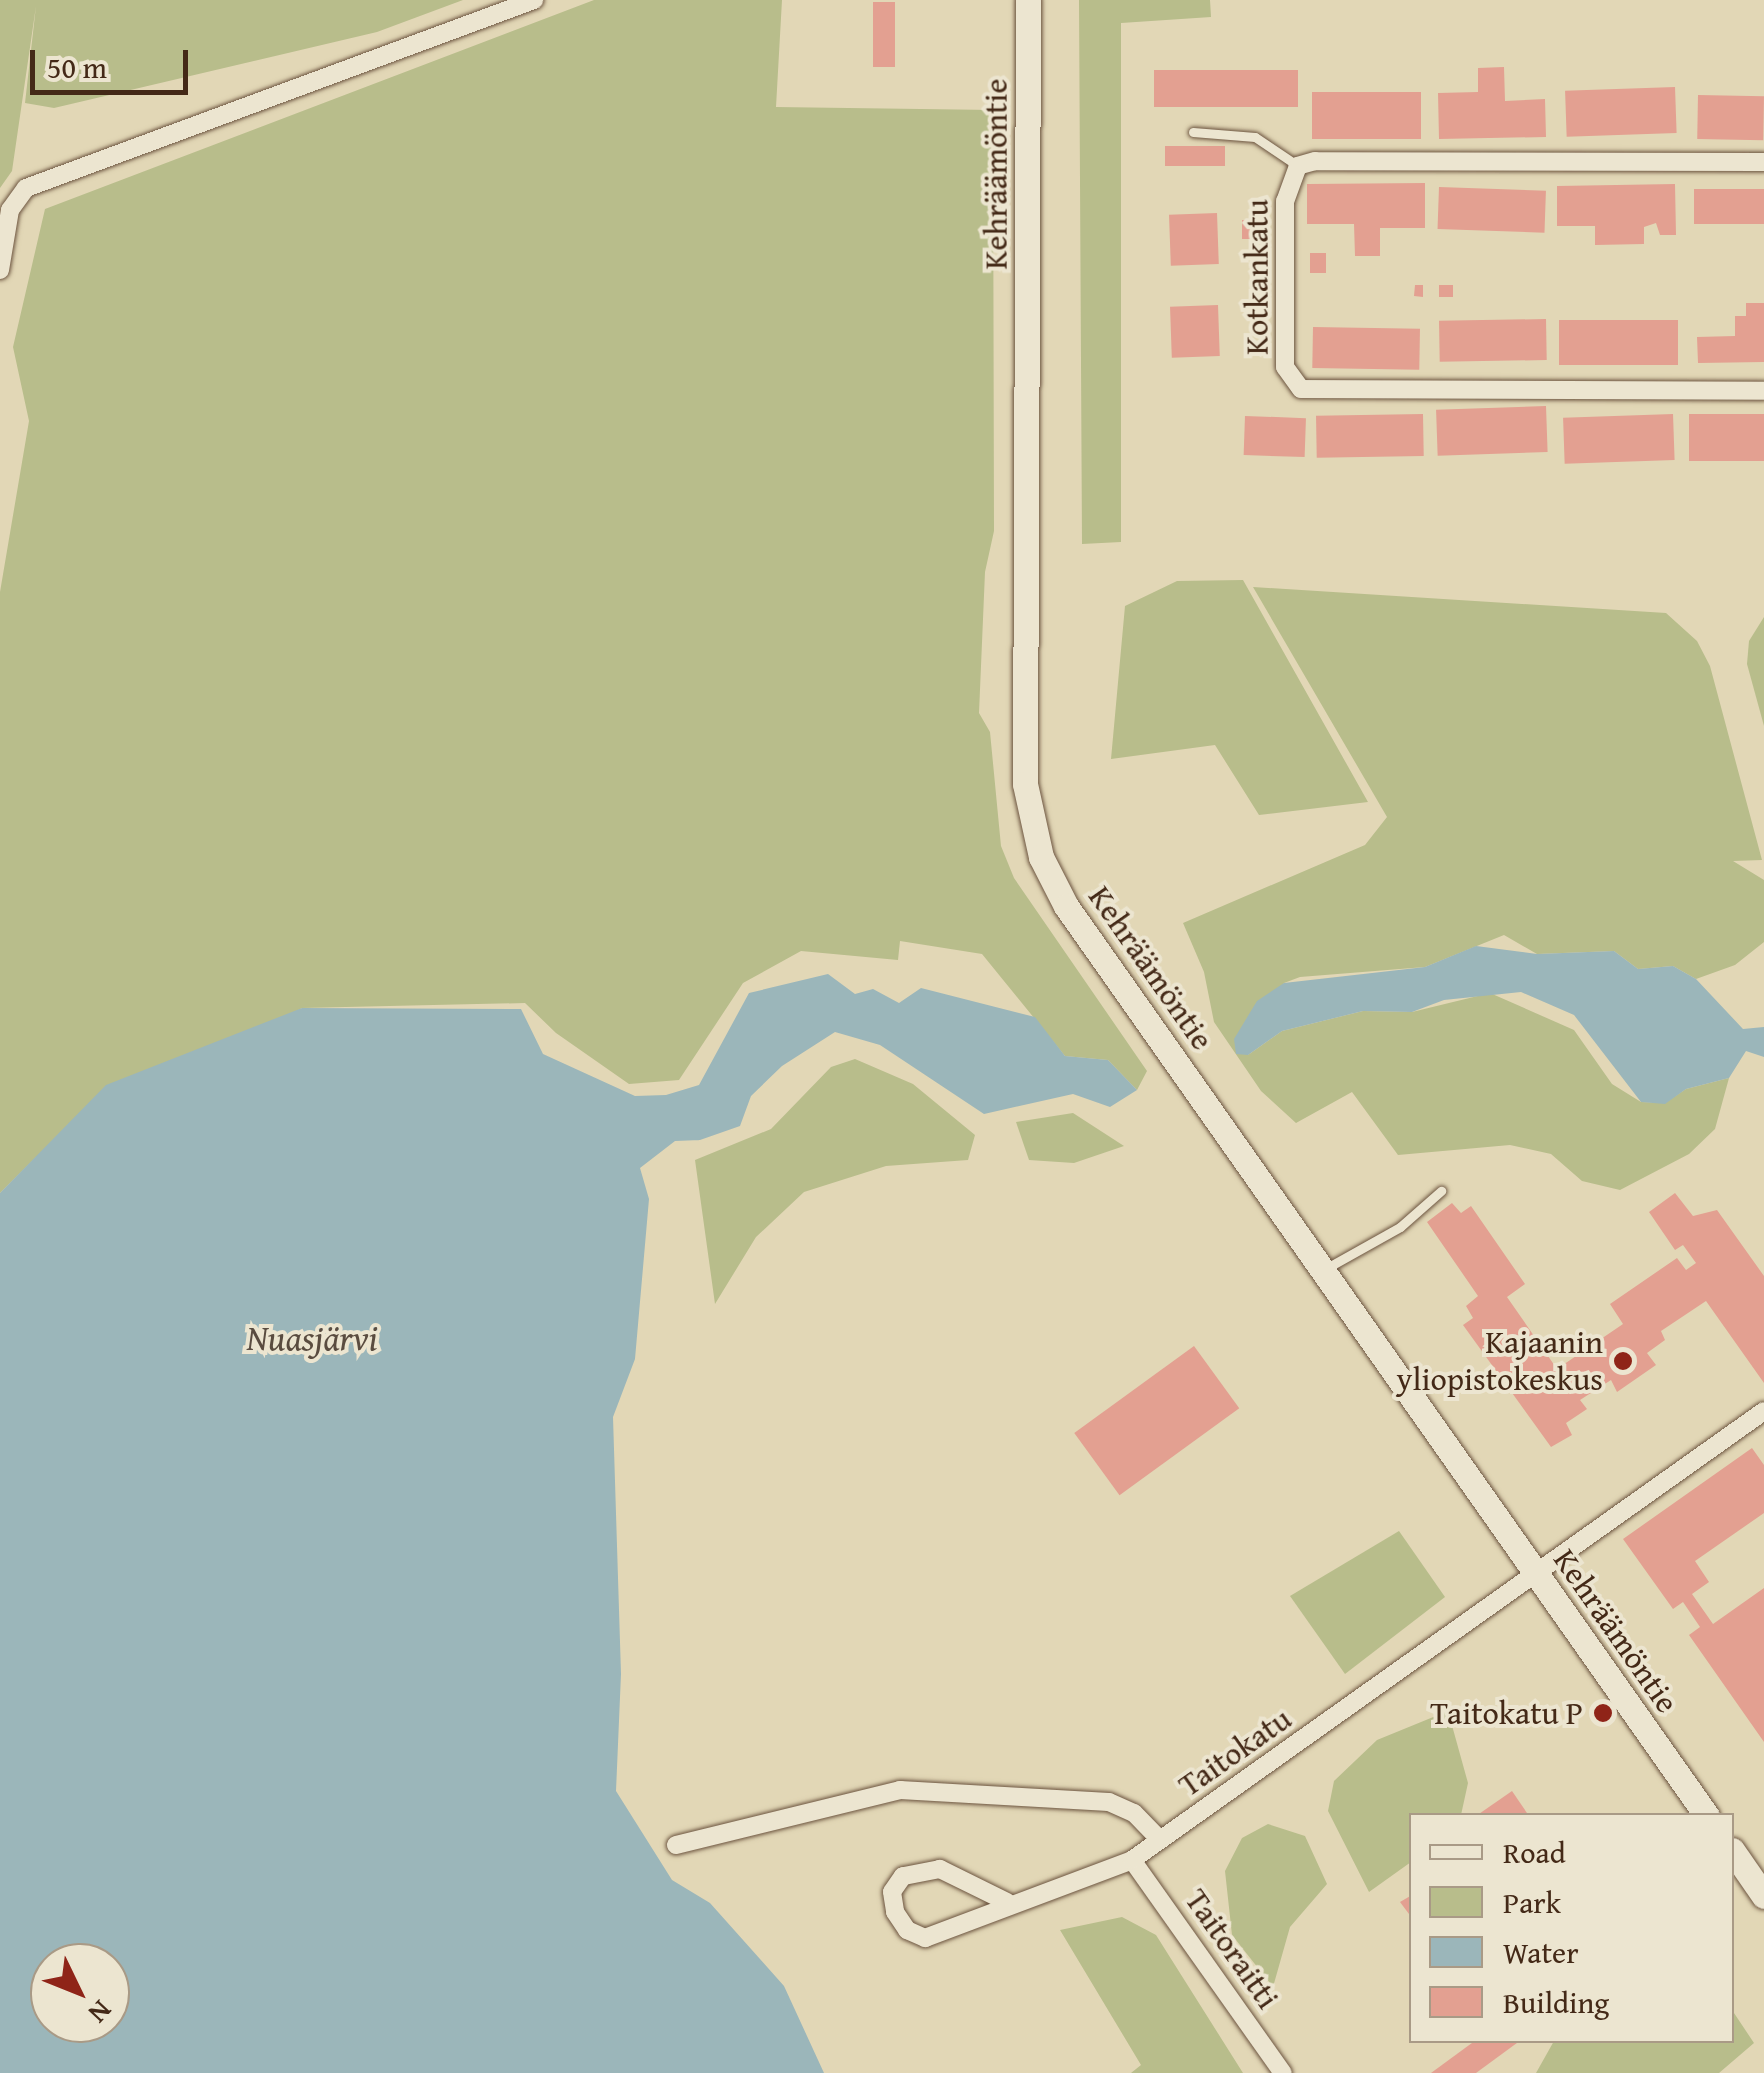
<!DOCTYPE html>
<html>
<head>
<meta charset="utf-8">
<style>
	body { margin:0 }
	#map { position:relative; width:1764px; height:2073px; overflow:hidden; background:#e2d7b6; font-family:"Gentium Book Plus",serif }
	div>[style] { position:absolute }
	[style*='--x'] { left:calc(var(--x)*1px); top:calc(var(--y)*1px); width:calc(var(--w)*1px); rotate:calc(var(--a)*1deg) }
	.green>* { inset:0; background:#b8bd8b }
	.water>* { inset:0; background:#9bb6ba }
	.building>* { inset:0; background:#e3a091; transform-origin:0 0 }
	.roads { filter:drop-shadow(0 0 2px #6c543f) drop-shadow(0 0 2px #6c543f) }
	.lane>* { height:9px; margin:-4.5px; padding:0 4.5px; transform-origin:4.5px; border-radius:4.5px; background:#ece5d0 }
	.street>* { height:18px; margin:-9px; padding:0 9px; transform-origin:9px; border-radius:9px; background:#ece5d0 }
	.secondary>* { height:25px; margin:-12.5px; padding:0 12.5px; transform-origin:12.5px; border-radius:12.5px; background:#ece5d0 }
	.dots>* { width:28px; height:28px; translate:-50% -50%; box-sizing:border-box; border:5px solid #ece5d0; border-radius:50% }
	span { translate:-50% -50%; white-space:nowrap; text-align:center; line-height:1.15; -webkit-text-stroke:8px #ece5d0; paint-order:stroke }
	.street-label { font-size:32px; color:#442917 }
	.poi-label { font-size:32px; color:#442917 }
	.right { translate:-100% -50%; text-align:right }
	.water-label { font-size:35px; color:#5a4c40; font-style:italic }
	.legend { position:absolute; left:1409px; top:1813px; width:325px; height:230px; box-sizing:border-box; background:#ece5d0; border:2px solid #a99a86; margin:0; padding:12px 18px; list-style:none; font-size:30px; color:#442917 }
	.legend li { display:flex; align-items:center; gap:20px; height:50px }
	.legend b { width:50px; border:2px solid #a99a86 }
	.north { position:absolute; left:30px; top:1943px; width:100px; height:100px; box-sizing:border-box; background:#ece5d0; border:2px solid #a99a86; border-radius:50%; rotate:133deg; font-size:28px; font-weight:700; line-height:40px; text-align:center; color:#442917 }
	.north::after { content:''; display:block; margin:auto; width:35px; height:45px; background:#8f2418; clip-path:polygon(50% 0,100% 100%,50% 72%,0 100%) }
	.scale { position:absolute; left:30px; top:50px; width:158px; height:45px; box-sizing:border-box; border:5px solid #442917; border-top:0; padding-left:12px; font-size:30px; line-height:35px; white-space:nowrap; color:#442917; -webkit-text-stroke:8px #ece5d0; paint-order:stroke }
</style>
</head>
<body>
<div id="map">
	<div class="green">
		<i style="clip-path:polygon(0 0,463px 0,377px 32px,54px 108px,25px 103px,36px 6px,12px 171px,0 188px)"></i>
		<i style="clip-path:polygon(594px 0,782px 0,776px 107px,993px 110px,994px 531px,985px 572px,979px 713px,990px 732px,1001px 846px,1014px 878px,1147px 1071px,1137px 1090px,1108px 1060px,1065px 1056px,982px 954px,900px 941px,898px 960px,801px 951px,743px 983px,679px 1080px,629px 1084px,556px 1033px,525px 1003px,302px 1008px,36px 1157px,0 1193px,0 592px,29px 421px,13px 347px,45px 209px)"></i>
		<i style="clip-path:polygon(1079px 0,1210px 0,1211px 17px,1121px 23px,1121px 542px,1082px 544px)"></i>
		<i style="clip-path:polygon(1243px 580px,1368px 802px,1259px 815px,1215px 745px,1111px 759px,1125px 606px,1177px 581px)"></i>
		<i style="clip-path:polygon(1253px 587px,1666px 613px,1697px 641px,1710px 666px,1762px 860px,1733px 861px,1764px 880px,1764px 942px,1735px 965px,1696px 979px,1673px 966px,1638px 969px,1614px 951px,1537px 954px,1504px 935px,1425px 967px,1300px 977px,1284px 983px,1248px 1055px,1282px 1031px,1363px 1011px,1412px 1012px,1490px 993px,1574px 1030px,1612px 1084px,1641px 1102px,1665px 1103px,1686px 1089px,1729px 1078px,1715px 1129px,1689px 1154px,1620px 1190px,1582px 1181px,1551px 1154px,1510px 1145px,1398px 1155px,1352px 1092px,1296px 1123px,1261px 1091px,1214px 1022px,1204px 972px,1183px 923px,1365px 845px,1387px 817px)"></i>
		<i style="clip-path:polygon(1764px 617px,1764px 726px,1747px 664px,1749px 641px)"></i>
		<i style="clip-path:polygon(855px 1059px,913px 1084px,975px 1135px,968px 1160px,886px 1166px,804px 1192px,756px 1237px,715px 1304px,695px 1160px,771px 1129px,831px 1067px)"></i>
		<i style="clip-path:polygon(1073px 1113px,1124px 1146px,1074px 1163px,1029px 1160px,1016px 1122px)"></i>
		<i style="clip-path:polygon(1399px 1531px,1445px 1597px,1345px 1674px,1290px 1596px)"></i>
		<i style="clip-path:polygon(1448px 1711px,1468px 1783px,1461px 1815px,1412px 1816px,1411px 1862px,1369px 1892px,1328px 1811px,1334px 1781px,1377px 1740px)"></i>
		<i style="clip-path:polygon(1268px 1824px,1305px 1836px,1327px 1884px,1290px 1927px,1273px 1987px,1232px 1935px,1225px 1871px,1242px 1838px)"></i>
		<i style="clip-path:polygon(1122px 1917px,1156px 1935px,1243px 2073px,1131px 2073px,1141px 2065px,1060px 1930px)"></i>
		<i style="clip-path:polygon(1732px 2010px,1754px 2043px,1719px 2073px,1536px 2073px,1554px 2041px,1732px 2040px)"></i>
	</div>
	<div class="water">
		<i style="clip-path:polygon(1476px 946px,1537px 954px,1614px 951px,1638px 969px,1673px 966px,1696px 979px,1743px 1029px,1764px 1027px,1764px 1057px,1746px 1051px,1729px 1078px,1686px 1089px,1665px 1104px,1641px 1102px,1574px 1015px,1521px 992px,1444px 1000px,1412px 1012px,1363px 1011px,1282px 1031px,1248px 1055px,1236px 1054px,1234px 1039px,1257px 1001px,1284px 983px,1425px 967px)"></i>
		<i style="clip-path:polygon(evenodd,828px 974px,855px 994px,873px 989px,899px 1003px,921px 988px,1035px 1017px,1065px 1056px,1108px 1060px,1137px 1090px,1110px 1107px,1073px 1094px,984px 1114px,880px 1045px,835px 1032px,782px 1066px,751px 1096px,740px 1126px,700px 1140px,675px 1141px,640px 1168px,649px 1199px,635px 1359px,613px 1417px,621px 1674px,616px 1791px,672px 1880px,710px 1903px,784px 1986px,824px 2073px,0 2073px,0 1193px,106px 1085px,302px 1008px,521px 1009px,543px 1054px,635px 1096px,666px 1095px,699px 1085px,749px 993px,828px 974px,50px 1963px,110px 1963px,110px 2023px,50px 2023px,50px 1963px)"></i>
	</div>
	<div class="building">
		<i style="left:873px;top:2px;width:22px;height:65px"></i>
		<i style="clip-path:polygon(1504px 67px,1505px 101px,1545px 99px,1546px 137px,1439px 139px,1438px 93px,1478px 92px,1478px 68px)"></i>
		<i style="left:1298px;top:70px;width:37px;height:144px;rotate:90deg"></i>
		<i style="left:1675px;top:87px;width:46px;height:110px;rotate:88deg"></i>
		<i style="left:1312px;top:92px;width:109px;height:47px"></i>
		<i style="left:1698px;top:95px;width:66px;height:44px;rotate:1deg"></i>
		<i style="left:1225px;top:146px;width:20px;height:60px;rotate:90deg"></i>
		<i style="clip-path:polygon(1425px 183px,1425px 228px,1380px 228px,1380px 256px,1355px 256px,1354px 224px,1307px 224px,1307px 184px)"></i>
		<i style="clip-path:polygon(1675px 184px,1676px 235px,1660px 235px,1656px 223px,1644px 227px,1644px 244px,1595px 245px,1595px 226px,1557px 226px,1557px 186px)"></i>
		<i style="left:1439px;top:187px;width:107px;height:42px;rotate:2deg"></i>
		<i style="left:1764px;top:189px;width:35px;height:70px;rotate:90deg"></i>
		<i style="left:1217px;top:213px;width:51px;height:48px;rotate:88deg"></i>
		<i style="left:1242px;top:220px;width:18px;height:19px"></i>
		<i style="left:1310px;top:253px;width:16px;height:20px"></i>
		<i style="clip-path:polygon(1415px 285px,1423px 285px,1423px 297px,1414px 296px)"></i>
		<i style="left:1439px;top:285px;width:14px;height:12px"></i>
		<i style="clip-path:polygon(1746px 303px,1764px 303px,1764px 362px,1698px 363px,1697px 337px,1735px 336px,1735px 316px,1746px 316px)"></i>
		<i style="left:1218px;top:305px;width:51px;height:48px;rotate:88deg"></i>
		<i style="left:1546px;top:319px;width:41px;height:107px;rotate:89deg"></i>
		<i style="left:1678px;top:320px;width:45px;height:119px;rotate:90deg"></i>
		<i style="left:1313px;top:327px;width:107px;height:41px;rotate:1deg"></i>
		<i style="left:1546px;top:406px;width:46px;height:110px;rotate:88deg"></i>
		<i style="left:1423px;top:414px;width:42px;height:107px;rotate:89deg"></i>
		<i style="left:1673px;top:414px;width:46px;height:110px;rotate:88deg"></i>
		<i style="left:1764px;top:414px;width:47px;height:75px;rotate:90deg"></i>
		<i style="left:1245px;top:416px;width:61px;height:39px;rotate:2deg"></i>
		<i style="clip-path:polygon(1675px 1193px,1693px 1216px,1717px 1210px,1764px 1276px,1764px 1383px,1706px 1301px,1661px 1331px,1665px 1340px,1647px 1353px,1656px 1365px,1617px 1392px,1611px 1380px,1580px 1400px,1587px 1409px,1566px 1423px,1572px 1435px,1551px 1447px,1463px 1325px,1473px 1318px,1466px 1306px,1478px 1296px,1427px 1222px,1452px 1203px,1461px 1213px,1471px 1206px,1525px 1284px,1507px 1297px,1557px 1369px,1623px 1324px,1610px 1304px,1677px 1258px,1686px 1270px,1696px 1263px,1683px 1245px,1675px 1250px,1649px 1212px)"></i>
		<i style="left:1194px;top:1346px;width:77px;height:148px;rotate:54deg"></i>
		<i style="clip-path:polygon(1752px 1448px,1764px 1465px,1764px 1513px,1695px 1561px,1709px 1582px,1692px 1594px,1713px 1624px,1764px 1588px,1764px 1742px,1689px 1635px,1700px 1627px,1683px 1602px,1673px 1609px,1623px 1539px)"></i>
		<i style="clip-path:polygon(1512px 1791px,1529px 1816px,1476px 1816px)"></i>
		<i style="clip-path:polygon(1412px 1895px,1412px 1918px,1400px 1902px)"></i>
		<i style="clip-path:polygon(1476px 2040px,1521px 2040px,1476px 2073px,1431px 2073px)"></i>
	</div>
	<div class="roads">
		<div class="lane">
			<i style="--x:1193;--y:132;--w:62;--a:4.6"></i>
			<i style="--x:1255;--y:137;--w:52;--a:34"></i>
			<i style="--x:1325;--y:1269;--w:86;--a:-29.2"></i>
			<i style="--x:1400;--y:1227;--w:55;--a:-41.3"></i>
		</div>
		<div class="street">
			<i style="--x:1764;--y:162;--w:449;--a:-179.9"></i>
			<i style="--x:1315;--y:161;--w:18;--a:164"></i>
			<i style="--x:1298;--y:166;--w:37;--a:110"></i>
			<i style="--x:1285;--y:201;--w:166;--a:90"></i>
			<i style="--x:1285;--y:367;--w:27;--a:54"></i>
			<i style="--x:1301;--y:389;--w:463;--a:0.2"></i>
			<i style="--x:0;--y:270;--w:61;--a:-80.5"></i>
			<i style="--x:10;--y:210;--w:27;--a:-54"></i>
			<i style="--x:26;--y:188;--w:542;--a:-20.31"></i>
			<i style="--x:676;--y:1845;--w:231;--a:-13.8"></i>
			<i style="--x:900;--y:1790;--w:209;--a:3.3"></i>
			<i style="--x:1109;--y:1802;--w:27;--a:24"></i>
			<i style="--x:1134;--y:1813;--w:37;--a:46"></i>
			<i style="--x:1132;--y:1860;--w:261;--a:54.7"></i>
			<i style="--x:1007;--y:1902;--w:75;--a:-153.8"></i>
			<i style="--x:940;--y:1869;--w:38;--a:169"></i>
			<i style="--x:903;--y:1876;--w:19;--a:125"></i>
			<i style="--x:892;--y:1892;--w:20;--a:81"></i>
			<i style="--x:895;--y:1912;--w:22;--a:56"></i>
			<i style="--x:907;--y:1930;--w:20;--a:24"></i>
			<i style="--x:925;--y:1938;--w:221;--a:-20.6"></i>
			<i style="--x:1132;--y:1860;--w:775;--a:-35.39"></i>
		</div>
		<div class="secondary">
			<i style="--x:1028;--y:0;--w:784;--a:90.22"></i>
			<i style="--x:1025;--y:784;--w:75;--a:77.6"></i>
			<i style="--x:1041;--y:857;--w:55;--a:63"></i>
			<i style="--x:1066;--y:906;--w:1113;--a:54.84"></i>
			<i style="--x:1732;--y:1850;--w:56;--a:55.2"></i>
		</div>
	</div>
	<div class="dots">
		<i style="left:1623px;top:1361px;background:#8f2418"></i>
		<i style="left:1603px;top:1713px;background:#8f2418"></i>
	</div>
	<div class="street-label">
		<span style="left:996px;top:174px;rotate:-90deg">Kehräämöntie</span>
		<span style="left:1257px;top:277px;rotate:-90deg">Kotkankatu</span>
		<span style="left:1151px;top:968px;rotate:55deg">Kehräämöntie</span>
		<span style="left:1616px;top:1631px;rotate:55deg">Kehräämöntie</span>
		<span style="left:1235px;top:1752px;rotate:-35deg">Taitokatu</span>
		<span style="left:1232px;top:1949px;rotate:55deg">Taitoraitti</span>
	</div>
	<div class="poi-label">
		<span class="right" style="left:1603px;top:1361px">Kajaanin<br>yliopistokeskus</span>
		<span class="right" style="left:1583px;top:1713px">Taitokatu P</span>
	</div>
	<div class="water-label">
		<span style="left:312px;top:1338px">Nuasjärvi</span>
	</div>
	<ul class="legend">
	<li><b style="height:12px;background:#ece5d0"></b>Road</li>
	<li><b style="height:28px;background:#b8bd8b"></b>Park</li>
	<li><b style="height:28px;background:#9bb6ba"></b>Water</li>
	<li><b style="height:28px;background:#e3a091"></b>Building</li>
	</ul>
	<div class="north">N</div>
	<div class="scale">50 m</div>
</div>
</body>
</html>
